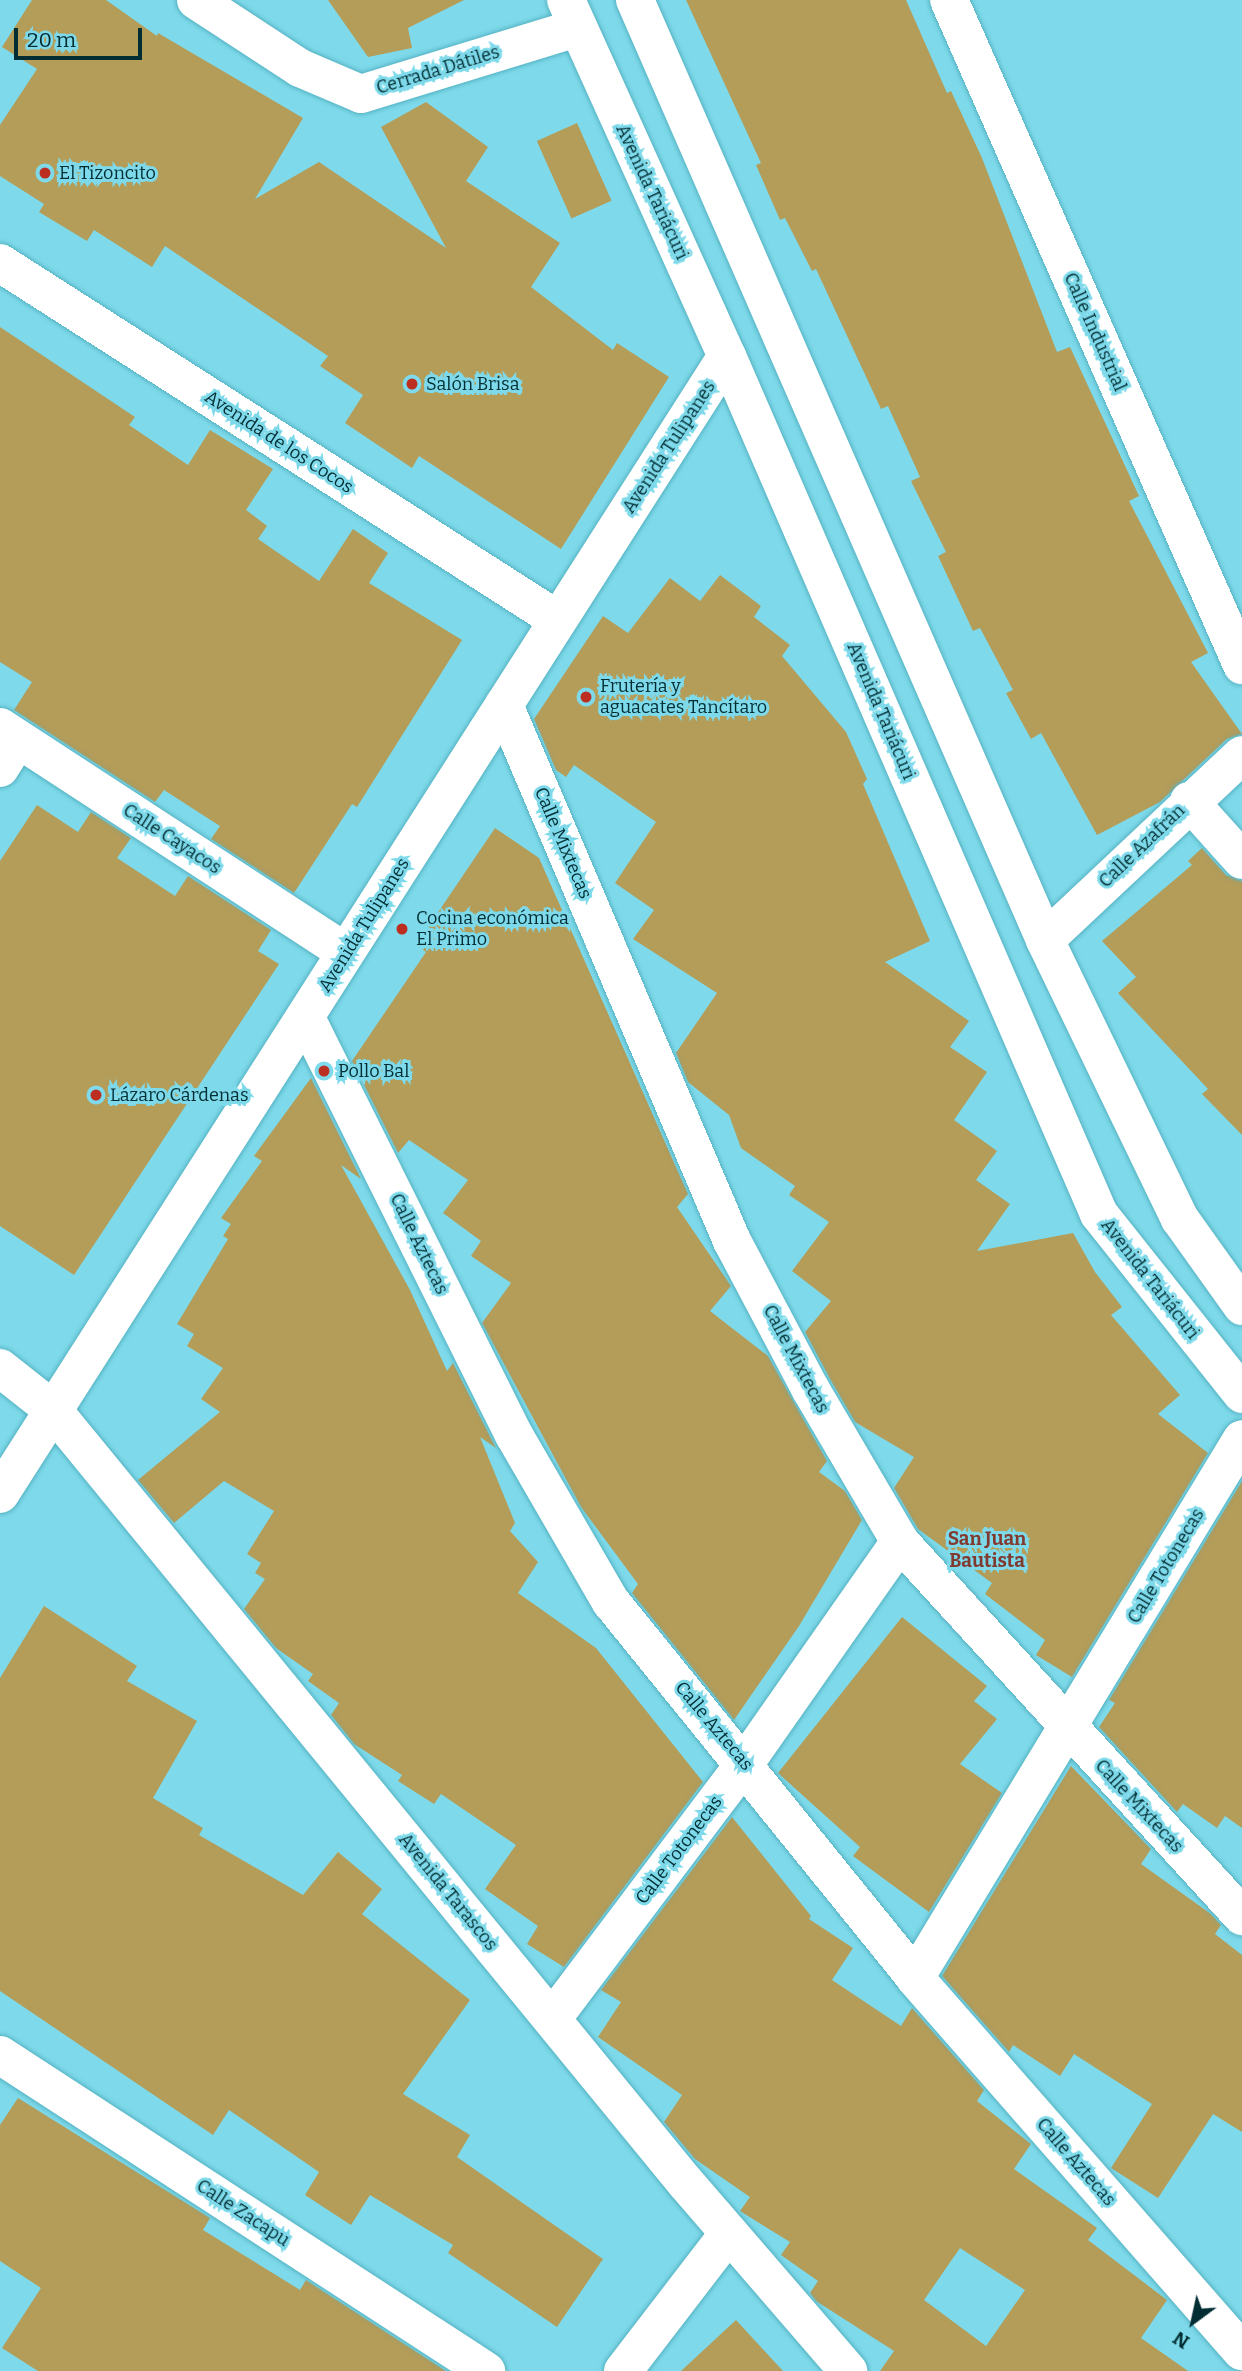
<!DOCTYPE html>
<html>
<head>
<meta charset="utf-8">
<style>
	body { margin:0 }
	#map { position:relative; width:1242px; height:2371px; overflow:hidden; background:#7edaea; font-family:Bitter,serif }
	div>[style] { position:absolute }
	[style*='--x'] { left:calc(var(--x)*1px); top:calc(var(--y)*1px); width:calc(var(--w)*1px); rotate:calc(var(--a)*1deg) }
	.building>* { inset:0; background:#b49c59; transform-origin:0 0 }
	.roads { filter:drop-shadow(0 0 2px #55b2c2) drop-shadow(0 0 2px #55b2c2) }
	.street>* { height:38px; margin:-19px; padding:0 19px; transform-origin:19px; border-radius:19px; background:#fff }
	.secondary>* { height:38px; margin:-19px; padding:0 19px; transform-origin:19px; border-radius:19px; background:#fff }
	.dots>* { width:19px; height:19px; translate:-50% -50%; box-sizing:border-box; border:4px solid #7edaea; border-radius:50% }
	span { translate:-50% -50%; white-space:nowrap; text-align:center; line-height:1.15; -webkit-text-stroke:6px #7edaea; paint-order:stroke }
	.street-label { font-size:18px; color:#022d33 }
	.poi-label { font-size:18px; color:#022d33 }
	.left { translate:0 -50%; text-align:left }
	.neighbourhood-label { font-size:19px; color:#813a30; font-weight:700 }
	.north { position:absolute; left:1158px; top:2287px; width:70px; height:70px; -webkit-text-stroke:5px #7edaea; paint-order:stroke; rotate:213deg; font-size:19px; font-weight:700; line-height:28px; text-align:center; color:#022d33 }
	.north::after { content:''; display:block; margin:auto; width:24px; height:32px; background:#022d33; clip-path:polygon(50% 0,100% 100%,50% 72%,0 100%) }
	.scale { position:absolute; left:14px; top:28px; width:128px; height:32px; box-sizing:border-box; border:4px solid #022d33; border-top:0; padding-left:9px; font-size:21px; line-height:24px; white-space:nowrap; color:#022d33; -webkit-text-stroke:5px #7edaea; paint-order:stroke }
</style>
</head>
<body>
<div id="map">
	<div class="building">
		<i style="clip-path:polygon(32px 0,106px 0,157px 36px,158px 33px,303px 118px,255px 199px,319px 162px,446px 248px,381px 127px,426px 102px,488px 147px,466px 181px,560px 243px,531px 287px,613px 350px,617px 343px,669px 377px,561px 549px,419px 456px,412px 468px,345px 423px,363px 395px,320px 366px,328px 356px,165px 246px,152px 267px,94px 230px,87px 241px,39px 212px,44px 204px,0 176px,0 125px,37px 69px,2px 47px)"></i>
		<i style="clip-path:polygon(328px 0,464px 0,408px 28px,412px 48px,368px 57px)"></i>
		<i style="clip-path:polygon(686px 0,906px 0,947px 93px,951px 91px,982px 158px,1057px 352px,1070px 347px,1139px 496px,1129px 501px,1208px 653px,1191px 662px,1242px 734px,1227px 739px,1160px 802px,1097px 835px,1041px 733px,1031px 739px,1006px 693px,1013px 690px,980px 628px,973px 631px,938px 556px,946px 552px,911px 481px,920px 477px,888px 406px,881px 409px,816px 269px,812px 271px,785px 218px,780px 220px,756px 165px,761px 163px)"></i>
		<i style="left:577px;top:123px;width:85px;height:44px;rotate:66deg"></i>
		<i style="clip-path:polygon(0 327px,135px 417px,129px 425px,188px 465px,210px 430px,273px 469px,246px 510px,267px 526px,258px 539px,319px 581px,353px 529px,388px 553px,369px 583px,462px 640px,357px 807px,352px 804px,294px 893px,211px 839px,220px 826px,164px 790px,155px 802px,14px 710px,32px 682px,0 662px)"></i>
		<i style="clip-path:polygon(720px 575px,761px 606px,754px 617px,790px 645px,782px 656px,846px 732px,867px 779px,863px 784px,930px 941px,885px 962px,969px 1021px,950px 1047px,987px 1072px,954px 1120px,997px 1151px,976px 1180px,1010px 1204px,977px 1251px,1073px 1233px,1095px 1272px,1122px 1307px,1111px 1315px,1180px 1395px,1158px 1414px,1208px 1453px,1072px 1677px,1036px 1655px,1045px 1640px,985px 1594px,992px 1583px,918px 1529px,894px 1488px,914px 1457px,855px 1422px,830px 1379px,805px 1332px,831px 1301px,792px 1271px,829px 1222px,789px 1195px,795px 1186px,741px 1148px,729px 1115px,688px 1082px,676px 1053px,717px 993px,633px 939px,654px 910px,615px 883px,656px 822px,574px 765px,566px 777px,556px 770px,534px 719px,603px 616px,628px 633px,670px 578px,700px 601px)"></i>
		<i style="clip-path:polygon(37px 805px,78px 832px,91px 812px,131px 838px,117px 858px,175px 896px,188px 876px,271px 930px,258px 951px,279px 964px,74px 1275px,0 1226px,0 861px)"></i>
		<i style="clip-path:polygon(495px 828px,539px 858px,688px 1194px,677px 1207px,731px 1286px,710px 1311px,768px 1356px,827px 1461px,819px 1472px,845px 1491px,862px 1520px,799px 1626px,734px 1720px,632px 1593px,638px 1584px,581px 1507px,482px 1323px,511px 1283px,471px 1256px,481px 1241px,443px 1213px,468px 1180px,409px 1140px,398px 1153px,352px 1061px,426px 952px,416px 945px)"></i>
		<i style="clip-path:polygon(1202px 848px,1226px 875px,1242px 881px,1242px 1135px,1202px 1094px,1208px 1089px,1118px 993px,1136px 977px,1102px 941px,1192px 865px,1188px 861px)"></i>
		<i style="clip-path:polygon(311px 1078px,361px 1179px,341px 1165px,410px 1290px,447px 1371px,453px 1363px,496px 1448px,480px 1437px,515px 1523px,510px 1531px,538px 1562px,518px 1593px,596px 1648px,703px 1782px,564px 1967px,527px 1944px,538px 1926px,485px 1889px,516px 1845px,441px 1794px,434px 1804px,398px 1781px,402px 1775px,354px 1744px,331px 1715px,339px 1703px,308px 1681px,313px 1674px,276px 1648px,244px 1609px,265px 1579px,255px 1573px,261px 1563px,247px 1554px,274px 1511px,224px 1481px,174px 1523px,138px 1480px,220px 1412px,201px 1399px,223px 1368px,187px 1346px,194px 1334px,177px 1324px,228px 1239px,223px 1236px,231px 1224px,221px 1218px,262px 1161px,254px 1156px)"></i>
		<i style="clip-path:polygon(1242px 1481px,1242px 1828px,1225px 1816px,1217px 1828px,1183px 1804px,1177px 1812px,1099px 1727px,1115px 1703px,1109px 1700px)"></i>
		<i style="clip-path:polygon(44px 1606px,137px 1666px,127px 1681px,197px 1721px,153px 1798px,203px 1828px,199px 1835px,303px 1895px,338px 1852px,382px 1889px,362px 1914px,470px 2000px,403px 2094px,470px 2135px,457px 2157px,603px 2259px,557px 2327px,448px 2253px,453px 2245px,370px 2195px,351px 2225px,305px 2195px,319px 2172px,229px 2110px,213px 2135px,0 1991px,0 1678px)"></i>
		<i style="clip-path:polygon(902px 1617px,987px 1686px,974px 1701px,997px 1719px,960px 1764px,1002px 1793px,929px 1912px,853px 1856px,860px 1847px,778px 1773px)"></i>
		<i style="clip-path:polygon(1071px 1766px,1151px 1849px,1141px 1864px,1211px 1914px,1221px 1925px,1215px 1934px,1242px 1955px,1242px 2132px,1213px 2114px,1158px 2198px,1111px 2168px,1152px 2104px,1074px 2054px,1060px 2076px,1013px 2045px,1009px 2052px,942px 1976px)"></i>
		<i style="clip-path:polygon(evenodd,732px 1817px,811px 1916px,809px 1919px,853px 1948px,832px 1980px,901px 2026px,912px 2008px,984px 2090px,977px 2101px,1031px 2144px,1014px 2169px,1097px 2228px,1088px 2240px,1167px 2300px,1141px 2338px,1188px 2371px,880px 2371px,894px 2351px,816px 2301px,810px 2293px,818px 2281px,781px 2255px,790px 2242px,740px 2211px,750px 2197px,695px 2159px,664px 2122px,682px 2095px,598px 2037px,621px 2002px,601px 1990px,732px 1817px,960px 2248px,1025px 2290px,986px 2346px,924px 2300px,960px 2248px)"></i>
		<i style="clip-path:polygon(18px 2098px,210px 2218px,203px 2230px,300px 2290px,306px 2280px,446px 2371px,38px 2371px,2px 2348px,41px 2288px,0 2261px,0 2125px)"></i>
		<i style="clip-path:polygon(736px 2320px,783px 2371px,681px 2371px)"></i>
	</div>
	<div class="roads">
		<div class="street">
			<i style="--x:196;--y:0;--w:124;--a:33.2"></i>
			<i style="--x:300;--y:68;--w:66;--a:23.1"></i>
			<i style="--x:361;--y:94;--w:226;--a:-17"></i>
			<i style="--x:949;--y:0;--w:727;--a:66.22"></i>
			<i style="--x:0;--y:263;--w:662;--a:32.61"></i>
			<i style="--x:504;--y:705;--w:582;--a:66.96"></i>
			<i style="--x:732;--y:1241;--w:169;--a:62.1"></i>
			<i style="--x:811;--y:1390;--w:176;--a:59.6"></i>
			<i style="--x:900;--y:1542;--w:507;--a:47.56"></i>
			<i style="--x:0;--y:727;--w:412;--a:33.1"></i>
			<i style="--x:0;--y:768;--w:34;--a:-58"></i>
			<i style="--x:1189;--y:801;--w:79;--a:48.1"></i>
			<i style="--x:1045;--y:940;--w:270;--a:-43.2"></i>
			<i style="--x:306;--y:1018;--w:466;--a:63.5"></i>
			<i style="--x:514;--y:1435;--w:193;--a:59.9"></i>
			<i style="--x:611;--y:1602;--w:484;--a:51"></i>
			<i style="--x:915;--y:1978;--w:496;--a:48.8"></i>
			<i style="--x:0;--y:1368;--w:66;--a:38.3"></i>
			<i style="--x:52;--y:1409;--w:999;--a:50.69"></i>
			<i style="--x:685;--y:2182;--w:250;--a:49.2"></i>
			<i style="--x:0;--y:1494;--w:1350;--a:-57.43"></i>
			<i style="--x:915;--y:1978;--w:630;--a:-58.76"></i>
			<i style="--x:552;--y:2019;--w:321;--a:-53"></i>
			<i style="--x:745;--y:1763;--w:270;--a:-55"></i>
			<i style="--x:0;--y:2055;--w:580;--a:33.03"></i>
			<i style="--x:623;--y:2371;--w:174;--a:-52.5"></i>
		</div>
		<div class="secondary">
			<i style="--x:566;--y:0;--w:391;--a:65.7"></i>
			<i style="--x:727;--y:356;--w:935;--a:66.56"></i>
			<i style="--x:1099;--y:1214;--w:230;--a:51.5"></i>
			<i style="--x:635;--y:0;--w:1026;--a:66.43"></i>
			<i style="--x:1045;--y:940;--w:310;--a:64.2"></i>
			<i style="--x:1180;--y:1219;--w:107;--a:54.5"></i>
		</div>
	</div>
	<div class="dots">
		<i style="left:45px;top:173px;background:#bc2f20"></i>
		<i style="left:412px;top:384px;background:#bc2f20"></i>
		<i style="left:586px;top:697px;background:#bc2f20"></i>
		<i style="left:402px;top:929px;background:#bc2f20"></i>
		<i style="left:324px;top:1071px;background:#bc2f20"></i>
		<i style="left:96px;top:1095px;background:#bc2f20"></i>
	</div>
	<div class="street-label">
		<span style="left:438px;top:70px;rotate:-17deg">Cerrada Dátiles</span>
		<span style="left:652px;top:192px;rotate:65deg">Avenida Tariácuri</span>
		<span style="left:1095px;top:332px;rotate:66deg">Calle Industrial</span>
		<span style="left:279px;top:442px;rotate:33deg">Avenida de los Cocos</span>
		<span style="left:669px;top:447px;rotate:-57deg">Avenida Tulipanes</span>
		<span style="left:881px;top:711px;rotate:67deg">Avenida Tariácuri</span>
		<span style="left:172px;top:839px;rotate:33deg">Calle Cayacos</span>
		<span style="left:563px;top:843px;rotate:67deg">Calle Mixtecas</span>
		<span style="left:1142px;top:846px;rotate:-44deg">Calle Azafrán</span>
		<span style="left:364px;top:925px;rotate:-58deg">Avenida Tulipanes</span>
		<span style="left:419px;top:1244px;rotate:64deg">Calle Aztecas</span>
		<span style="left:1150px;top:1279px;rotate:52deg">Avenida Tariácuri</span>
		<span style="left:796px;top:1359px;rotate:62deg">Calle Mixtecas</span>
		<span style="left:1166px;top:1566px;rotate:-59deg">Calle Totonecas</span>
		<span style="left:714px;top:1726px;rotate:50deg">Calle Aztecas</span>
		<span style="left:1139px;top:1806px;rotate:47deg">Calle Mixtecas</span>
		<span style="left:679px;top:1850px;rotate:-53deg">Calle Totonecas</span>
		<span style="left:448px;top:1892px;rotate:51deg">Avenida Tarascos</span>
		<span style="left:1076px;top:2162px;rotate:49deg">Calle Aztecas</span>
		<span style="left:243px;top:2213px;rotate:33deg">Calle Zacapu</span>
	</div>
	<div class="poi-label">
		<span class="left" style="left:59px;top:173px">El Tizoncito</span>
		<span class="left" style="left:426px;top:384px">Salón Brisa</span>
		<span class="left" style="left:600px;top:697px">Frutería y<br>aguacates Tancítaro</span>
		<span class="left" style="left:416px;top:929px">Cocina económica<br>El Primo</span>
		<span class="left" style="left:338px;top:1071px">Pollo Bal</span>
		<span class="left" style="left:110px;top:1095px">Lázaro Cárdenas</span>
	</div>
	<div class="neighbourhood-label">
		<span style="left:987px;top:1550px">San Juan<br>Bautista</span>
	</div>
	<div class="north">N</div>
	<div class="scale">20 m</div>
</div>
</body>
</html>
